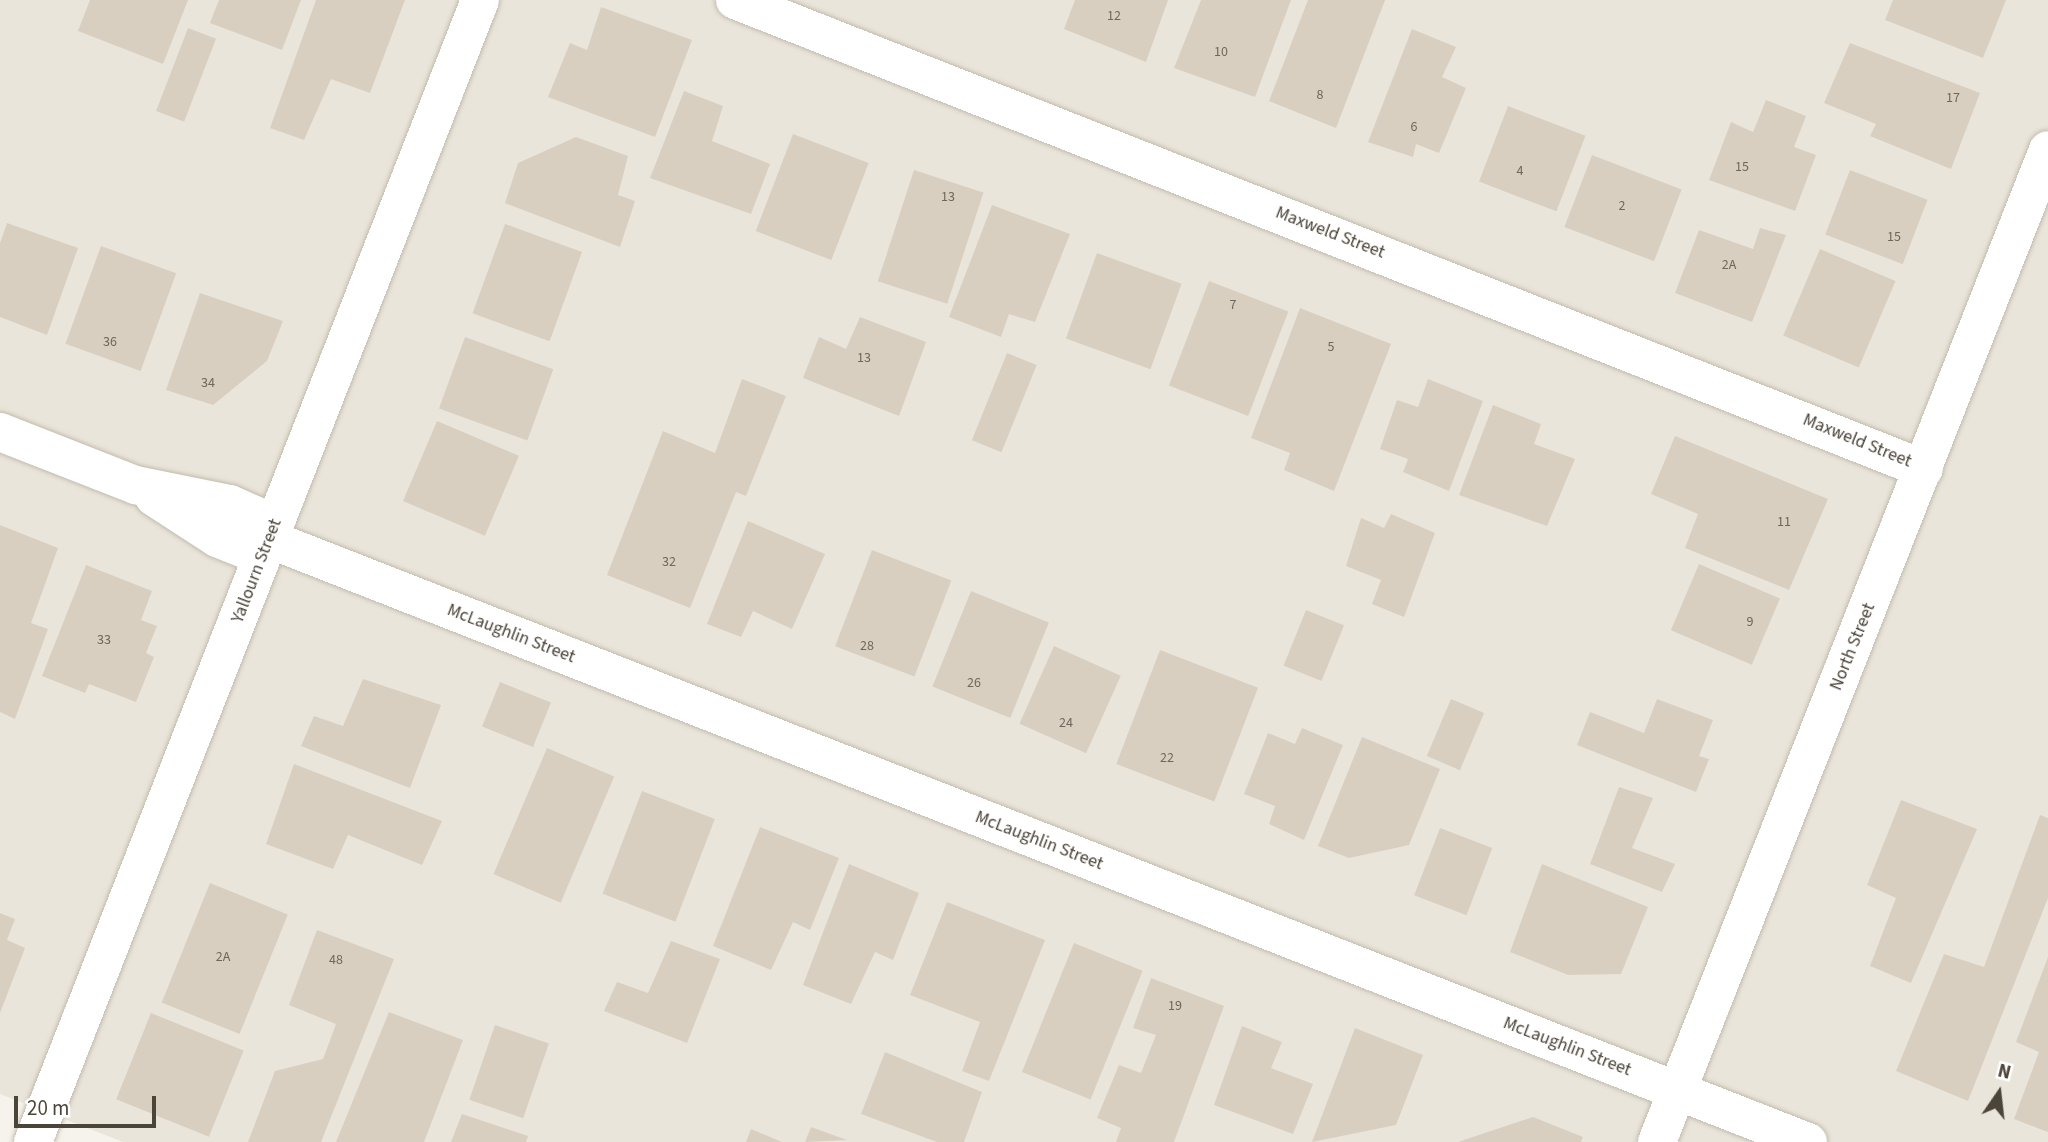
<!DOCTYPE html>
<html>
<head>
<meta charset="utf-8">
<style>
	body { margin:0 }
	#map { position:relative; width:2048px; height:1142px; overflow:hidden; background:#f6f3ec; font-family:"Source Sans 3",sans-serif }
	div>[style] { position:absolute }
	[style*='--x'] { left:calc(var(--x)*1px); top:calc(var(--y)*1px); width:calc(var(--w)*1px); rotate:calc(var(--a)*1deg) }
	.residential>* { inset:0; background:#eae5da }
	.building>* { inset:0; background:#d8cfc1; transform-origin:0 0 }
	.roads { filter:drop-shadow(0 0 2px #c2bbae) drop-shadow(0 0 2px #c2bbae) }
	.street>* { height:38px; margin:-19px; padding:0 19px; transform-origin:19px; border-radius:19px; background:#fff }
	span { translate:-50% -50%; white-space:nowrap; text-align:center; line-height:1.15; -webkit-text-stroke:5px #fff; paint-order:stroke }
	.number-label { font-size:14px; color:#6e675b }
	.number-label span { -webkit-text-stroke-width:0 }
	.street-label { font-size:18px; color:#4b4439 }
	.north { position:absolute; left:1964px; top:1058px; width:70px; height:70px; -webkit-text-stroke:5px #fff; paint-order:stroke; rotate:14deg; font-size:19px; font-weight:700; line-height:28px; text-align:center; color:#4b4439 }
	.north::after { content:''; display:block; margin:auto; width:24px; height:32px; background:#4b4439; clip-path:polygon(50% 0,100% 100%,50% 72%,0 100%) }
	.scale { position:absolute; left:14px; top:1096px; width:142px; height:32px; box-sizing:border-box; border:4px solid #4b4439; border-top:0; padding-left:9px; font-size:21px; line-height:24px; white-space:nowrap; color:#4b4439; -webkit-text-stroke:5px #fff; paint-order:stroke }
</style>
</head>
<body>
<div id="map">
	<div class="residential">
		<i style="clip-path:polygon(0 0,2048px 0,2048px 1142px,123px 1142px,0 1094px)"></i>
	</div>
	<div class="building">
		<i style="clip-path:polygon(90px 0,188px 0,163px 64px,78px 31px)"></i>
		<i style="clip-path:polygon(219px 0,301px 0,282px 50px,210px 23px)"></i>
		<i style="clip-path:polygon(316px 0,405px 0,370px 93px,331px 79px,304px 140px,270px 128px)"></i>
		<i style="clip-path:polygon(1075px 0,1168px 0,1146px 62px,1064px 29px)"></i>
		<i style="clip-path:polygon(1201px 0,1291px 0,1255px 97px,1174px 68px)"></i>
		<i style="clip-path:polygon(1308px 0,1385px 0,1336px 128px,1269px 101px)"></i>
		<i style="clip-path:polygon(1893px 0,2006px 0,1983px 58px,1885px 20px)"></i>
		<i style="clip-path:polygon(601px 7px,692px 40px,655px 137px,548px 97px,570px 43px,587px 50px)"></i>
		<i style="left:188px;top:28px;width:30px;height:89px;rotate:21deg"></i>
		<i style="clip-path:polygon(1412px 29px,1456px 47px,1442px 77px,1466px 88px,1439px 153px,1416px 144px,1413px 157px,1368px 142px)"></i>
		<i style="clip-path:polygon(1850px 43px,1980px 93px,1951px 169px,1870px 136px,1876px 124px,1824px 103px)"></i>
		<i style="clip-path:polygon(684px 91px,723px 106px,712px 141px,770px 164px,751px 214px,650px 178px)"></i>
		<i style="clip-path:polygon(1766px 100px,1806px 116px,1794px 147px,1816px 155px,1795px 211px,1709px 180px,1731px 122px,1753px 132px)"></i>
		<i style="left:1508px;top:106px;width:83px;height:81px;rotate:21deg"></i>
		<i style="left:793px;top:134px;width:81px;height:104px;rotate:21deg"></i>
		<i style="clip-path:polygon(576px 137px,628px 156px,618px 195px,635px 201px,620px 247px,505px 203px,518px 163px)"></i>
		<i style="left:1592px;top:155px;width:96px;height:77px;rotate:21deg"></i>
		<i style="left:914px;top:170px;width:73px;height:117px;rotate:18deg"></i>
		<i style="left:1850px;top:170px;width:83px;height:69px;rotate:21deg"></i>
		<i style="clip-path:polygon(992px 205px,1070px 234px,1035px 322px,1009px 314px,1001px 337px,949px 317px)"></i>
		<i style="clip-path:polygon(7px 223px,78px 248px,47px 335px,0 317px,0 243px)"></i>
		<i style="left:505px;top:224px;width:82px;height:95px;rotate:20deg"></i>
		<i style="clip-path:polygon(1760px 228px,1786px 235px,1752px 322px,1675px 293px,1699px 230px,1753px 249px)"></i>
		<i style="left:101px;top:246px;width:80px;height:104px;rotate:20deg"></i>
		<i style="left:1820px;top:249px;width:82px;height:94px;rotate:23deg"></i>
		<i style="left:1097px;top:253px;width:90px;height:91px;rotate:20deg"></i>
		<i style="left:1209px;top:281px;width:85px;height:112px;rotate:21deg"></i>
		<i style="clip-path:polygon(200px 293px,283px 321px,267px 361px,213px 405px,166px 390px)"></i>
		<i style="clip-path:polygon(1300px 308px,1391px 344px,1334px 491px,1284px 470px,1290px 453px,1251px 438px)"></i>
		<i style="clip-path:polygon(860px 317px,926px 342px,899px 416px,803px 378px,819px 337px,846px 349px)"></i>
		<i style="left:465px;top:337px;width:94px;height:76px;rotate:20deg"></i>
		<i style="left:1007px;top:353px;width:32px;height:94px;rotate:22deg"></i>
		<i style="clip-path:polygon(742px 379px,786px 396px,746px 496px,736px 492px,690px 608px,607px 575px,663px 431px,715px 453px)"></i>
		<i style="clip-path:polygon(1428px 379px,1483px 401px,1449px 491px,1403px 472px,1408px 459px,1380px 449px,1397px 400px,1418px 407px)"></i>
		<i style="clip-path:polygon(1493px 405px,1541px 424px,1534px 444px,1575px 459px,1547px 526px,1459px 495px)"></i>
		<i style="left:437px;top:421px;width:89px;height:87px;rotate:23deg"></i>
		<i style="clip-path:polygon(1675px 436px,1828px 499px,1789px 590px,1685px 548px,1698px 514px,1651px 494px)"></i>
		<i style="clip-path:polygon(1391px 514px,1435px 533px,1404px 617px,1372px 604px,1381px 580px,1346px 566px,1361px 518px,1384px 528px)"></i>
		<i style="clip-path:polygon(748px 521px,825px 554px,792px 629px,753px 611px,741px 637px,707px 624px)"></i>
		<i style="clip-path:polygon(0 525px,58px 548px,31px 623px,48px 629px,15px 719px,0 712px)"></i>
		<i style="left:872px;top:550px;width:85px;height:103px;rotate:21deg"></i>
		<i style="left:1699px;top:564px;width:88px;height:72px;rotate:23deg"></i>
		<i style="clip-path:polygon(86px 565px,152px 591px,141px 620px,157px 626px,146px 653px,154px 657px,136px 702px,89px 684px,85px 693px,42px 676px)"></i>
		<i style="left:971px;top:591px;width:84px;height:103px;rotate:22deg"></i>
		<i style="left:1306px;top:610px;width:41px;height:60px;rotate:22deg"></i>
		<i style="left:1054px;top:646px;width:73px;height:85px;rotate:24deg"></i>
		<i style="left:1160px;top:650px;width:105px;height:122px;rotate:21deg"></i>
		<i style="clip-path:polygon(363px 679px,441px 705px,410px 788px,301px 746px,314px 716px,343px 726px)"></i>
		<i style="left:500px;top:682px;width:55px;height:48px;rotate:22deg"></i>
		<i style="left:1451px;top:699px;width:36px;height:62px;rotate:23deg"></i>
		<i style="clip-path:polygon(1657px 699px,1713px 720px,1699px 756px,1709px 759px,1696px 792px,1577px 745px,1590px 712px,1644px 733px)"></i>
		<i style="clip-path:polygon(1302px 728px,1343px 745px,1304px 840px,1269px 824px,1275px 806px,1244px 794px,1268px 733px,1295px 744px)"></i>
		<i style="clip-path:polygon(1362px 737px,1440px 769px,1409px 845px,1349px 858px,1318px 846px)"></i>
		<i style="left:547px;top:748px;width:73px;height:137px;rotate:23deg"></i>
		<i style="clip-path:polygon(294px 764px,442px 821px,422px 865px,348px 835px,333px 869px,266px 844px)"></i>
		<i style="clip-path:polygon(1619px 787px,1653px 798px,1632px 848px,1675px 864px,1662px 892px,1590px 864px)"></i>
		<i style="left:642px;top:791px;width:78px;height:110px;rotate:21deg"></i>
		<i style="clip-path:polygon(1901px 800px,1977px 829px,1911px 983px,1870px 966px,1896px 898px,1867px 885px)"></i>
		<i style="clip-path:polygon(2040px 815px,2048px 818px,2048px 898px,1968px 1101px,1896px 1071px,1944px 954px,1984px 967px)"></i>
		<i style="clip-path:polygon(760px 827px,839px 858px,810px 930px,793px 922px,771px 970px,713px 946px)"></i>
		<i style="left:1440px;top:828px;width:56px;height:72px;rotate:21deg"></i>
		<i style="clip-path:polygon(849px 864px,919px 893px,893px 960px,875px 952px,851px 1004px,803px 985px)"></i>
		<i style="clip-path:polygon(1542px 864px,1648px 907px,1621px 974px,1568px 975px,1510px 952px)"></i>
		<i style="left:210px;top:883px;width:84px;height:129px;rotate:22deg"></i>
		<i style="clip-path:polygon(947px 902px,1045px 940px,989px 1081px,962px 1071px,980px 1022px,910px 995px)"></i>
		<i style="clip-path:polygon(0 913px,15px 919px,7px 940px,25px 948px,0 1013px)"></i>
		<i style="clip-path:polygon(317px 930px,394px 959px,321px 1142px,248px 1142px,275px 1071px,323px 1059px,336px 1024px,289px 1005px)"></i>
		<i style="clip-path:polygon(671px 941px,720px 959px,687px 1043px,604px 1011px,617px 982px,648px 993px)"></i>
		<i style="left:1074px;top:943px;width:74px;height:139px;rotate:22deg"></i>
		<i style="clip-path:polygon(2048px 957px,2048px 1132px,2014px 1119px,2039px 1052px,2016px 1042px)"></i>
		<i style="clip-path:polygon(1151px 978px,1224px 1006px,1174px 1142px,1116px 1142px,1121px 1128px,1097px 1118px,1119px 1065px,1141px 1073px,1156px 1035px,1133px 1028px)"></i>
		<i style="clip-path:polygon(389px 1012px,463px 1040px,424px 1142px,336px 1142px)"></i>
		<i style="left:151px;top:1013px;width:100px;height:93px;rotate:22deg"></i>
		<i style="left:495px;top:1025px;width:57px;height:79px;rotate:19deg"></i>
		<i style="clip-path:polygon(1242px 1026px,1282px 1042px,1271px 1068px,1313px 1084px,1293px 1134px,1214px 1105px)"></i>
		<i style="clip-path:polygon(1355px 1028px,1423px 1055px,1396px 1125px,1312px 1142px)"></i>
		<i style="clip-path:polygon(885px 1052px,982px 1092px,964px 1142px,937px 1142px,861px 1114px)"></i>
		<i style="clip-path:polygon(462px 1114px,528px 1136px,526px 1142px,451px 1142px)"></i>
		<i style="clip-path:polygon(1533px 1117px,1583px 1137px,1581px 1142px,1458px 1142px)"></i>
		<i style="clip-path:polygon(811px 1127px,847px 1140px,805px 1142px)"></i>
		<i style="clip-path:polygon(751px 1129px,782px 1142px,746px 1142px)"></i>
	</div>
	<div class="roads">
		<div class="street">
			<i style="--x:735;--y:0;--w:1278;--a:21.53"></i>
			<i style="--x:0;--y:432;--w:145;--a:21.4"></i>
			<i style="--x:135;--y:485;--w:97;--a:11.3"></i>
			<i style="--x:230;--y:504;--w:49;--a:24"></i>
			<i style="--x:154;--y:497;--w:75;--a:33.1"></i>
			<i style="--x:217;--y:538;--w:48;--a:21.8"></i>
			<i style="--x:269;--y:539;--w:1653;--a:21.4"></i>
			<i style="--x:33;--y:1142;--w:1226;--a:-68.62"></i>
			<i style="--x:1657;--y:1142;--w:1066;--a:-68.49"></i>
		</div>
	</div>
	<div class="number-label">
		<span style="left:1114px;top:16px">12</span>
		<span style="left:1221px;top:52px">10</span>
		<span style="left:1320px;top:95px">8</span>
		<span style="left:1953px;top:98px">17</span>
		<span style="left:1414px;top:127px">6</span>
		<span style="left:1742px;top:167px">15</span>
		<span style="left:1520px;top:171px">4</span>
		<span style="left:948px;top:197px">13</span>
		<span style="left:1622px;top:206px">2</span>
		<span style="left:1894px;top:237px">15</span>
		<span style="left:1729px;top:265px">2A</span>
		<span style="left:1233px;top:305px">7</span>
		<span style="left:110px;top:342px">36</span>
		<span style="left:1331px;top:347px">5</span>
		<span style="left:864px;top:358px">13</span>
		<span style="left:208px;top:383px">34</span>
		<span style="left:1784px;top:522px">11</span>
		<span style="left:669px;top:562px">32</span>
		<span style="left:1750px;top:622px">9</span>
		<span style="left:104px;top:640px">33</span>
		<span style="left:867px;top:646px">28</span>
		<span style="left:974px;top:683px">26</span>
		<span style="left:1066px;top:723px">24</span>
		<span style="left:1167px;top:758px">22</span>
		<span style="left:223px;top:957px">2A</span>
		<span style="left:336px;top:960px">48</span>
		<span style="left:1175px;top:1006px">19</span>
	</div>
	<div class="street-label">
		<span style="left:1330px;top:233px;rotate:21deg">Maxweld Street</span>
		<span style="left:1857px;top:441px;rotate:22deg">Maxweld Street</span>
		<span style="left:257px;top:571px;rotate:-69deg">Yallourn Street</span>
		<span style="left:511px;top:634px;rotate:21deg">McLaughlin Street</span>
		<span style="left:1853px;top:647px;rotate:-68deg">North Street</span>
		<span style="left:1039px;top:841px;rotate:21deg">McLaughlin Street</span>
		<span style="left:1567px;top:1047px;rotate:21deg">McLaughlin Street</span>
	</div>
	<div class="north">N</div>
	<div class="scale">20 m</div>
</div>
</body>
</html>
